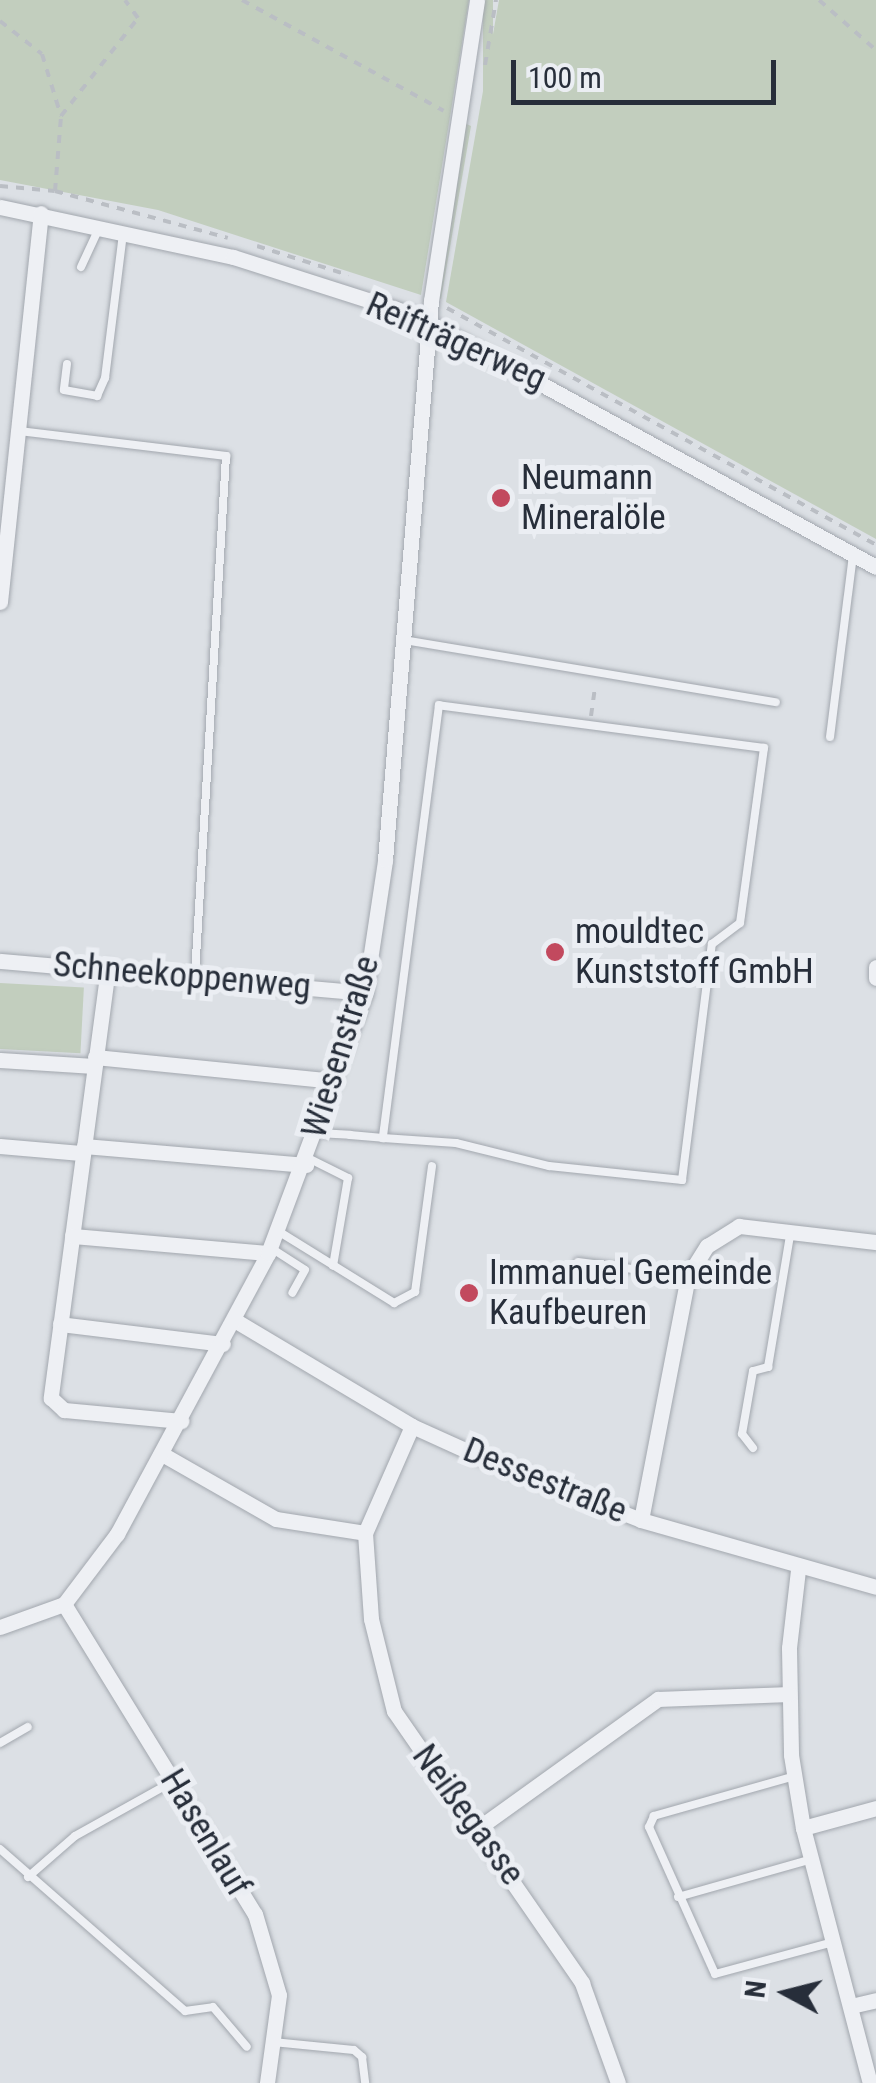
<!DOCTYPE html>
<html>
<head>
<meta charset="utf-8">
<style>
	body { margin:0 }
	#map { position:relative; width:876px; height:2083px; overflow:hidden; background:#dce0e5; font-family:"Roboto Condensed",sans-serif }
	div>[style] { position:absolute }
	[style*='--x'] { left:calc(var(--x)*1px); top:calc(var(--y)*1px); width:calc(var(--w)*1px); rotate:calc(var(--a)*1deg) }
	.green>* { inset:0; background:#c2cebe; transform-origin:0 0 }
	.path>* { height:4px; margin-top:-2px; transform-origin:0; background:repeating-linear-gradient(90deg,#babec4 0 8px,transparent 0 16px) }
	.roads { filter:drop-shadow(0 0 2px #a2a7ae) drop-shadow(0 0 2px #a2a7ae) }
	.service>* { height:8px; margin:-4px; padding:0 4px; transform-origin:4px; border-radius:4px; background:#eef0f4 }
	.minor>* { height:15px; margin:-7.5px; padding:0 7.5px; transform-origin:7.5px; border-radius:7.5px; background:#eef0f4 }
	.dots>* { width:28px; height:28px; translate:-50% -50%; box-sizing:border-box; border:5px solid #ebeef3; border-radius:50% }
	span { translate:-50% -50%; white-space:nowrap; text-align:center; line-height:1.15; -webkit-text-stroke:10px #ebeef3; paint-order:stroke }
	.street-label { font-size:35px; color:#272e3a }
	.poi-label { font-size:35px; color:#272e3a }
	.left { translate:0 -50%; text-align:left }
	.north { position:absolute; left:736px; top:1943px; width:100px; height:100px; -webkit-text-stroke:8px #ebeef3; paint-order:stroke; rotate:277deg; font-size:28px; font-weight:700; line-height:40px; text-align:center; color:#272e3a }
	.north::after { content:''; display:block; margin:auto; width:35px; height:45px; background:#272e3a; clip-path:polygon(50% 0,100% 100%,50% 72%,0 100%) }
	.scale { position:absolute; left:511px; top:60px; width:265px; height:45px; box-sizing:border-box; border:5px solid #272e3a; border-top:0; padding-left:12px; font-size:30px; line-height:35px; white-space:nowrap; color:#272e3a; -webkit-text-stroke:8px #ebeef3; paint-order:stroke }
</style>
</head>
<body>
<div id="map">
	<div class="green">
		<i style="clip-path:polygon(0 0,469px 0,421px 295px,158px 210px,0 180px)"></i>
		<i style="left:483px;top:0;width:10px;height:120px"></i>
		<i style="clip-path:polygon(499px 0,876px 0,876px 539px,446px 302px)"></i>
		<i style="clip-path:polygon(462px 122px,471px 126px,441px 299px,437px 298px)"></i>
		<i style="left:0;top:983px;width:84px;height:66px;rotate:3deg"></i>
	</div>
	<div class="path">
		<i style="--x:242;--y:0;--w:230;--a:28.8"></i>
		<i style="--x:819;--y:0;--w:76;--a:41.3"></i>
		<i style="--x:0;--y:21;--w:53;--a:38.2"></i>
		<i style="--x:42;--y:54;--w:65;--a:73"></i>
		<i style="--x:485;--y:65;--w:66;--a:-80.4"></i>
		<i style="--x:0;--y:186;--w:55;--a:5.2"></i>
		<i style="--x:55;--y:191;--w:179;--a:15.2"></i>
		<i style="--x:55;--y:191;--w:75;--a:-85.4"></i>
		<i style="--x:61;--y:116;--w:125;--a:-51.8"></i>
		<i style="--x:138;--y:18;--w:22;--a:-126"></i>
		<i style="--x:257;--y:246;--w:96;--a:17.7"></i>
		<i style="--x:447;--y:308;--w:490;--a:28.9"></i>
		<i style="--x:591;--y:716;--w:30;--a:-82"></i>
	</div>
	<div class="roads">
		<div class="service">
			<i style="--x:81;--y:267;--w:45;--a:-65.1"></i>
			<i style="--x:67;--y:364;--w:26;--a:97"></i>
			<i style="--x:64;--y:390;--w:34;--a:10"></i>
			<i style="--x:97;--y:396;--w:20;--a:-66"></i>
			<i style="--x:105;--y:378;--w:146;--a:-82.9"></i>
			<i style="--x:19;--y:431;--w:209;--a:6.9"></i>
			<i style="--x:226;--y:456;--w:520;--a:93.42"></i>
			<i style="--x:404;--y:640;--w:377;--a:9.5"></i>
			<i style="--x:830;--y:737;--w:184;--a:-82.8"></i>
			<i style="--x:317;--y:1133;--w:33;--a:3"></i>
			<i style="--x:350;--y:1135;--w:33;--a:5"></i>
			<i style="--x:383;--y:1138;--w:73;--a:3.9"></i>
			<i style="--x:456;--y:1143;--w:96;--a:13.9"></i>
			<i style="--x:549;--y:1166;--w:134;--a:6"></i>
			<i style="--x:682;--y:1180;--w:238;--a:-82.8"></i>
			<i style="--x:712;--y:944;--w:35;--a:-37"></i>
			<i style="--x:740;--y:923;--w:177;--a:-82.2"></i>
			<i style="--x:764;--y:748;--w:328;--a:-172.5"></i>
			<i style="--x:439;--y:705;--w:437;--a:97.4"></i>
			<i style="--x:308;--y:1158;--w:45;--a:26.6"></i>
			<i style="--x:348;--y:1178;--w:89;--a:99.7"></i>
			<i style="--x:278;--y:1231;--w:137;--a:31.8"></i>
			<i style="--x:394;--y:1303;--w:24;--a:-28"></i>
			<i style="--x:415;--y:1292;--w:127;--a:-82.3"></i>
			<i style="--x:271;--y:1248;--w:40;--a:32.9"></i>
			<i style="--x:305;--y:1270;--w:26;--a:119"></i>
			<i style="--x:578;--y:1262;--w:111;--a:7.3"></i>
			<i style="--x:753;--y:1448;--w:18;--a:-128"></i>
			<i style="--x:742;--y:1434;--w:64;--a:-80.1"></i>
			<i style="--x:753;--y:1371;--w:16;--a:-15"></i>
			<i style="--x:768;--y:1367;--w:139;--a:-80.5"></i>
			<i style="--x:0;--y:1743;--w:32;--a:-30"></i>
			<i style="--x:795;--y:1776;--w:147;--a:164.2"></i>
			<i style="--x:654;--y:1816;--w:12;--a:114"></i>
			<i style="--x:649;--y:1827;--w:161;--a:65.8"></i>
			<i style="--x:715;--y:1974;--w:123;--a:-15.1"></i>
			<i style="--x:0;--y:1849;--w:246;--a:41.2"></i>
			<i style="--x:185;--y:2011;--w:28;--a:-8"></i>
			<i style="--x:213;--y:2007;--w:52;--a:49.6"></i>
			<i style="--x:28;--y:1877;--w:62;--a:-41.1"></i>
			<i style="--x:75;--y:1836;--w:113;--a:-29.1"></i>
			<i style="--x:678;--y:1897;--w:139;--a:-15.8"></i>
			<i style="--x:273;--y:2042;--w:81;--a:5.6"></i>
			<i style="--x:354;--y:2050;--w:11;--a:41"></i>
			<i style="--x:362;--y:2057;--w:26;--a:83"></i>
		</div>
		<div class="minor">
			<i style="--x:0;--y:207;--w:238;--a:12.1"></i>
			<i style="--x:233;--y:257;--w:191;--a:17.7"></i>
			<i style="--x:415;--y:315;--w:525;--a:28.66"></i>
			<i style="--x:0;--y:602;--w:391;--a:-84"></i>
			<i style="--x:0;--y:961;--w:366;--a:5"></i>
			<i style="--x:876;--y:967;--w:11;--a:90"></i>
			<i style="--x:108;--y:968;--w:434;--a:97.6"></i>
			<i style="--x:51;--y:1398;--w:18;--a:43"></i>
			<i style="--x:64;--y:1410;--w:118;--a:5.4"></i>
			<i style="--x:95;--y:1057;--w:241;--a:5.7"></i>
			<i style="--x:0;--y:1060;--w:94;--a:3.7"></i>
			<i style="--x:0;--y:1146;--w:81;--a:4.9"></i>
			<i style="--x:84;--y:1146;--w:223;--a:4.9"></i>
			<i style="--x:72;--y:1236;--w:197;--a:5"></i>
			<i style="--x:236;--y:1321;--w:205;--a:30.8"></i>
			<i style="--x:412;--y:1426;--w:70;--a:24.4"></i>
			<i style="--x:476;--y:1455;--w:177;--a:21.5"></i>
			<i style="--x:641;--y:1520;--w:244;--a:15.9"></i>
			<i style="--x:60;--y:1324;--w:164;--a:7"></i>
			<i style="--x:412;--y:1426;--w:117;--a:113.7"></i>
			<i style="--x:365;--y:1533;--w:86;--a:86"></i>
			<i style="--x:371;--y:1619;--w:95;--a:76"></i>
			<i style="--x:394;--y:1711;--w:331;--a:55.3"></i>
			<i style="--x:582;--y:1983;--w:106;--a:70.2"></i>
			<i style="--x:162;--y:1454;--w:131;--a:29.7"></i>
			<i style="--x:276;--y:1519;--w:90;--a:8.9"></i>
			<i style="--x:641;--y:1520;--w:248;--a:-79.1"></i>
			<i style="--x:688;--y:1276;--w:36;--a:-58"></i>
			<i style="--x:707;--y:1246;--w:38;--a:-32"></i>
			<i style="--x:739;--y:1226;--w:138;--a:6.7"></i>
			<i style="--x:798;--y:1570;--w:79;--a:96.6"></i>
			<i style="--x:789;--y:1648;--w:107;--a:88.9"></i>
			<i style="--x:791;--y:1755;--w:74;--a:80.7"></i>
			<i style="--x:803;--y:1828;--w:264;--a:75.3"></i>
			<i style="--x:64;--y:1604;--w:364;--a:58.4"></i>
			<i style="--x:255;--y:1914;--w:84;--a:73.5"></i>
			<i style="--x:279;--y:1995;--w:89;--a:97.8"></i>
			<i style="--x:0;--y:1627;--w:68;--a:-19.8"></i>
			<i style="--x:64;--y:1604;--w:88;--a:-52.9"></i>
			<i style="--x:117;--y:1534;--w:319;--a:-61.7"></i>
			<i style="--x:268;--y:1253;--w:278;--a:-69.5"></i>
			<i style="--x:365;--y:993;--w:134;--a:-81.4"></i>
			<i style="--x:385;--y:860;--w:561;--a:-85.3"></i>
			<i style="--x:431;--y:301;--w:304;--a:-81.3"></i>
			<i style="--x:803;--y:1828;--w:76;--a:-15.3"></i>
			<i style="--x:477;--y:1829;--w:223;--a:-35.7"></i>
			<i style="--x:658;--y:1699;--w:131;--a:-2.2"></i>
			<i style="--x:851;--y:2006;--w:26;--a:-13"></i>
		</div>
	</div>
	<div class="dots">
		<i style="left:501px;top:498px;background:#c2495e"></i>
		<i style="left:555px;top:952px;background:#c2495e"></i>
		<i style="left:469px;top:1293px;background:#c2495e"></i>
	</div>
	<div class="street-label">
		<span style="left:456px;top:342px;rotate:24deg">Reifträgerweg</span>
		<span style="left:182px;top:976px;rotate:5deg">Schneekoppenweg</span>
		<span style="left:341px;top:1047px;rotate:-73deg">Wiesenstraße</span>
		<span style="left:545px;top:1481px;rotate:22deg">Dessestraße</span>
		<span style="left:468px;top:1815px;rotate:54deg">Neißegasse</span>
		<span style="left:205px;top:1833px;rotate:59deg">Hasenlauf</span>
	</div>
	<div class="poi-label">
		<span class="left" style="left:521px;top:498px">Neumann<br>Mineralöle</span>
		<span class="left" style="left:575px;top:952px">mouldtec<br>Kunststoff GmbH</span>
		<span class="left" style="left:489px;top:1293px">Immanuel Gemeinde<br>Kaufbeuren</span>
	</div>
	<div class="north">N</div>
	<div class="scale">100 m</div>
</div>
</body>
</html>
